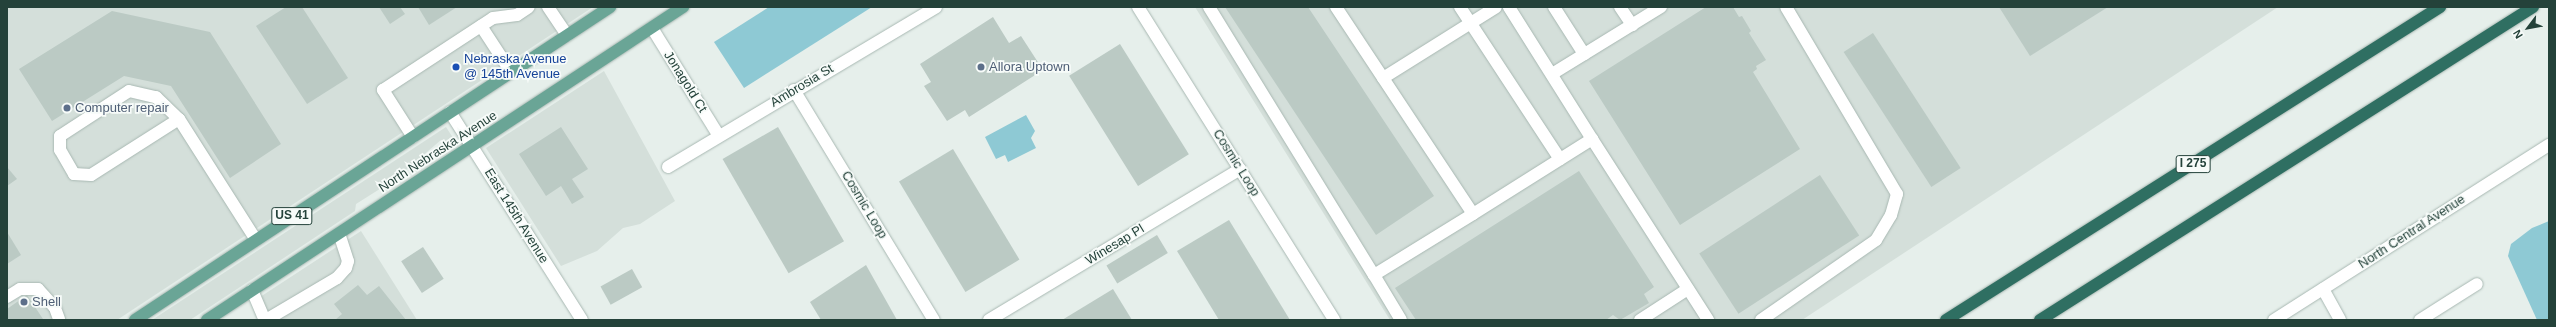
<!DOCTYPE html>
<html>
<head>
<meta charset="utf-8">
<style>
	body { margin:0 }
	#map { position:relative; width:2556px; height:327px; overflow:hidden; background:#e6efeb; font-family:Helvetica,sans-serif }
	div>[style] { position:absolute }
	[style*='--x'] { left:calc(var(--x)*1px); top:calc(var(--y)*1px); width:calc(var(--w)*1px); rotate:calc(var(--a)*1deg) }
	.built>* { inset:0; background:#d4dfda }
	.water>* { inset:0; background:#8ec9d4 }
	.building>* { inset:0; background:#bbcac4; transform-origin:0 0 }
	.roads { filter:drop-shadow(0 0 1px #a8b8b2) drop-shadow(0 0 1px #a8b8b2) }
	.minor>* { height:12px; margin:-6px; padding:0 6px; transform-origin:6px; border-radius:6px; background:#fff }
	.major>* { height:12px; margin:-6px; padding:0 6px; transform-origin:6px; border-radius:6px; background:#6aa596 }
	.highway>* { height:12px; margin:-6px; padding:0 6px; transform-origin:6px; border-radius:6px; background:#2f6f62 }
	.dots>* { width:11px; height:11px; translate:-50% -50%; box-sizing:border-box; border:2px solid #f7fbf9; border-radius:50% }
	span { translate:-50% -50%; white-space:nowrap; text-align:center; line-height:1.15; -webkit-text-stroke:3.5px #f7fbf9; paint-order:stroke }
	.shield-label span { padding:1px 3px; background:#f7fbf9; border:1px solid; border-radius:3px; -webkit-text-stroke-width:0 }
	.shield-label { font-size:12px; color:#24423a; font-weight:700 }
	.transit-label { font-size:13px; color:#164399 }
	.left { translate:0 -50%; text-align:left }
	.service-label { font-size:13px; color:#4e5e75 }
	.street-label { font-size:13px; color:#24423a }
	.frame { position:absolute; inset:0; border:8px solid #24423a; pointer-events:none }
	.north { position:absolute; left:2508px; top:8px; width:40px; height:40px; -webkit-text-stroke:3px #f7fbf9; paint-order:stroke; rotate:238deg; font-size:11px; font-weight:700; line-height:16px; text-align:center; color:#24423a }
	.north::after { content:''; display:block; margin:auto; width:14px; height:18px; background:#24423a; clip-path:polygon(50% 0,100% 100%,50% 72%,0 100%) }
</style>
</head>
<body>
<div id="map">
	<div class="built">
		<i style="clip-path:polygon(7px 7px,593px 7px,117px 320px,7px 320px)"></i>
		<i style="clip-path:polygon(1195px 7px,2278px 7px,1802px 320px,1390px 320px)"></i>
		<i style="clip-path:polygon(604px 71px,675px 201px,640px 224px,623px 228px,597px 251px,561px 266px,486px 148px)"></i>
		<i style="clip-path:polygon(446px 127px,457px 144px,441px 140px,394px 180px,356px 204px,355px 211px,190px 320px,152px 320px)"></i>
		<i style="clip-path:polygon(361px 231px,417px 320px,270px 320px,257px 299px)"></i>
	</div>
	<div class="water">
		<i style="clip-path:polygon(769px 7px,872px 7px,744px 88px,714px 42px)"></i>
		<i style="clip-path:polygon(1026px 115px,1035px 131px,1031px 138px,1036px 148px,1008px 162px,1005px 155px,996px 159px,985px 137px)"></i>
		<i style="clip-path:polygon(2549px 221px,2549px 320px,2537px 320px,2508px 256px,2511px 244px,2532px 228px)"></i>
	</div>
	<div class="building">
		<i style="clip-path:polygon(286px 7px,302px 7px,348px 78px,307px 104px,256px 26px)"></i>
		<i style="clip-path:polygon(379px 7px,400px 7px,405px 14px,390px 24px)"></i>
		<i style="clip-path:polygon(418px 7px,457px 7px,429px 25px)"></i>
		<i style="clip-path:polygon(1225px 7px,1308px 7px,1434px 196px,1376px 235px)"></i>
		<i style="clip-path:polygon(1706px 7px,1733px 7px,1739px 17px,1742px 16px,1751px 31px,1749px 33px,1766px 60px,1756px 66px,1757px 69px,1753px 72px,1800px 149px,1680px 225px,1589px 81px)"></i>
		<i style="clip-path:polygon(1999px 7px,2108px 7px,2030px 56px)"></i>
		<i style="clip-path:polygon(112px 11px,210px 32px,281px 144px,230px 178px,171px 86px,124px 76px,52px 121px,19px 69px)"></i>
		<i style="clip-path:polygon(993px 17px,1009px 43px,1021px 36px,1043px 70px,969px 117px,965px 110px,947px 121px,924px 86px,931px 82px,920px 64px)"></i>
		<i style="left:1873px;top:33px;width:161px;height:35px;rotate:57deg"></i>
		<i style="left:1120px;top:44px;width:130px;height:60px;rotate:58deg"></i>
		<i style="clip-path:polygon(561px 127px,588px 169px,572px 179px,584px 197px,572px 204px,561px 186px,546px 196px,519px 154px)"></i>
		<i style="left:778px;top:127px;width:132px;height:64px;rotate:60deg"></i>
		<i style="left:953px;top:149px;width:129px;height:63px;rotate:59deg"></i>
		<i style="clip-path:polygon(7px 167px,17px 179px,7px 186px)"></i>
		<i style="clip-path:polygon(1579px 171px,1654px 287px,1644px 294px,1649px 303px,1620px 320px,1613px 315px,1606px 320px,1416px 320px,1395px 288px)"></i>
		<i style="left:1820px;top:175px;width:72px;height:144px;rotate:57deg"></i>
		<i style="clip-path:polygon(1229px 220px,1290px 320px,1219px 320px,1177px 251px)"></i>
		<i style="clip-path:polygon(7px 232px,21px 255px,7px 264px)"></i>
		<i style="left:1157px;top:235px;width:21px;height:59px;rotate:59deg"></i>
		<i style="left:423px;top:247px;width:38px;height:26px;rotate:57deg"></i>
		<i style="clip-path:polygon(866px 265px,897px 320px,821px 320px,810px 302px)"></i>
		<i style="left:632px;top:269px;width:21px;height:36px;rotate:61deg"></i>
		<i style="clip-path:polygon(358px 285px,367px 295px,379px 286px,406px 320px,335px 320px,342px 314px,334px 304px)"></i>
		<i style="clip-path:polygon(1113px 289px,1132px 320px,1062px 320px)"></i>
		<i style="clip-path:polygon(27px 295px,43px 319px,7px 320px,7px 309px)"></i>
	</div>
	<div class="roads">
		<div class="minor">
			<i style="--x:548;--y:7;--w:34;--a:56"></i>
			<i style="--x:1138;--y:7;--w:369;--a:57.9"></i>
			<i style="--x:1209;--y:7;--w:315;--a:58.4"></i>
			<i style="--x:1374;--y:275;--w:116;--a:-31.6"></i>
			<i style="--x:1336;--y:7;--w:248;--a:56.5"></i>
			<i style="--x:1473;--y:214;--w:141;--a:-32.2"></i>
			<i style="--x:1592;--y:139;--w:156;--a:-122.2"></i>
			<i style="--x:1460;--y:7;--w:182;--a:56.7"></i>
			<i style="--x:1554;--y:7;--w:56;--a:57.4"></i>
			<i style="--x:1620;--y:7;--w:22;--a:56"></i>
			<i style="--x:481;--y:26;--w:55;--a:56.9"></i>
			<i style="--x:652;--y:28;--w:127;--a:58.2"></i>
			<i style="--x:1552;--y:74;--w:128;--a:-31.6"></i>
			<i style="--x:1383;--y:78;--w:133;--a:-32.1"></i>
			<i style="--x:794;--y:90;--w:269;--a:58.7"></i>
			<i style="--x:450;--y:112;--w:246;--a:57.6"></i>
			<i style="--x:179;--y:119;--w:104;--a:147.5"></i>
			<i style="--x:91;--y:175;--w:17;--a:-177"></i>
			<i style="--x:74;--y:174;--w:28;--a:-120"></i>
			<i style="--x:60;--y:150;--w:14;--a:-90"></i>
			<i style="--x:60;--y:136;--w:82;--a:-33.1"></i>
			<i style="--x:129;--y:91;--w:28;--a:13"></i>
			<i style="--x:156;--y:97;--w:32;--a:44"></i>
			<i style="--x:179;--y:119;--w:143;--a:57.5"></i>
			<i style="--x:413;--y:137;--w:56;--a:-122.6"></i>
			<i style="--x:383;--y:90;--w:131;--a:-33.2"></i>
			<i style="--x:493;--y:18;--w:24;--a:-7"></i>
			<i style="--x:517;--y:15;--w:14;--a:-34"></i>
			<i style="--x:1592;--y:139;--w:215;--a:57.3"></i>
			<i style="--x:668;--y:167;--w:312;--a:-30.8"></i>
			<i style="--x:1374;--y:275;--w:52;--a:59"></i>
			<i style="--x:2323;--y:289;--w:35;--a:61"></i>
			<i style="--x:252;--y:290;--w:33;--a:67"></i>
			<i style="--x:7;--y:297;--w:15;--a:-32"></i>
			<i style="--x:20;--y:289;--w:18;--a:0"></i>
			<i style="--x:38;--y:289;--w:25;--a:48"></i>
			<i style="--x:55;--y:308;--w:12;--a:70"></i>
			<i style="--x:266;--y:320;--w:82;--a:-30.6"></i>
			<i style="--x:337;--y:278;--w:13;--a:-48"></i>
			<i style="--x:346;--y:268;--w:7;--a:-74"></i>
			<i style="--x:348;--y:261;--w:28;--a:-108"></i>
			<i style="--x:989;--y:320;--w:293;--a:-31"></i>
			<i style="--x:1640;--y:320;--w:57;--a:-32.9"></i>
			<i style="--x:1761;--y:320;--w:140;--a:-34.8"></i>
			<i style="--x:1876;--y:240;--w:29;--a:-59"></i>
			<i style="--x:1891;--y:215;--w:22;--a:-74"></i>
			<i style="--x:1897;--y:194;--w:217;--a:-120.7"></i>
			<i style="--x:2274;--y:320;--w:326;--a:-32.5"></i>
			<i style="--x:2420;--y:320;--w:67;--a:-32.3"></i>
		</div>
		<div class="major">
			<i style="--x:135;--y:320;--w:569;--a:-33.38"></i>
			<i style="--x:207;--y:320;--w:570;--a:-33.33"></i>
		</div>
		<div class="highway">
			<i style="--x:1946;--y:320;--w:585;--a:-32.36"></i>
			<i style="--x:2040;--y:320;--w:584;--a:-32.41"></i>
		</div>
	</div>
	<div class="dots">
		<i style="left:456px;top:67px;background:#1a4fb4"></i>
		<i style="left:981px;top:67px;background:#5c6f8a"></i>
		<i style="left:67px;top:108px;background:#5c6f8a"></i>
		<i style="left:24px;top:302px;background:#5c6f8a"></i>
	</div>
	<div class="shield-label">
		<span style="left:2193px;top:164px">I 275</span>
		<span style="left:292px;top:216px">US 41</span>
	</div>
	<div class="transit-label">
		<span class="left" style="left:464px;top:67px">Nebraska Avenue<br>@ 145th Avenue</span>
	</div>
	<div class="service-label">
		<span class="left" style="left:989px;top:67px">Allora Uptown</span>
		<span class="left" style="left:75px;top:108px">Computer repair</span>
		<span class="left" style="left:32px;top:302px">Shell</span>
	</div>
	<div class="street-label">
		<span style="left:685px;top:82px;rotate:58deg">Jonagold Ct</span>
		<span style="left:802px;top:86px;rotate:-31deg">Ambrosia St</span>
		<span style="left:438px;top:152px;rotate:-33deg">North Nebraska Avenue</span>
		<span style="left:1236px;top:163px;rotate:58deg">Cosmic Loop</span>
		<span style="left:864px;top:205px;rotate:59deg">Cosmic Loop</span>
		<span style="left:516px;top:216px;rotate:58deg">East 145th Avenue</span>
		<span style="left:2412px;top:232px;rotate:-33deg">North Central Avenue</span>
		<span style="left:1115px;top:245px;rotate:-31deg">Winesap Pl</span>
	</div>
	<div class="frame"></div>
	<div class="north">N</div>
</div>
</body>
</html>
